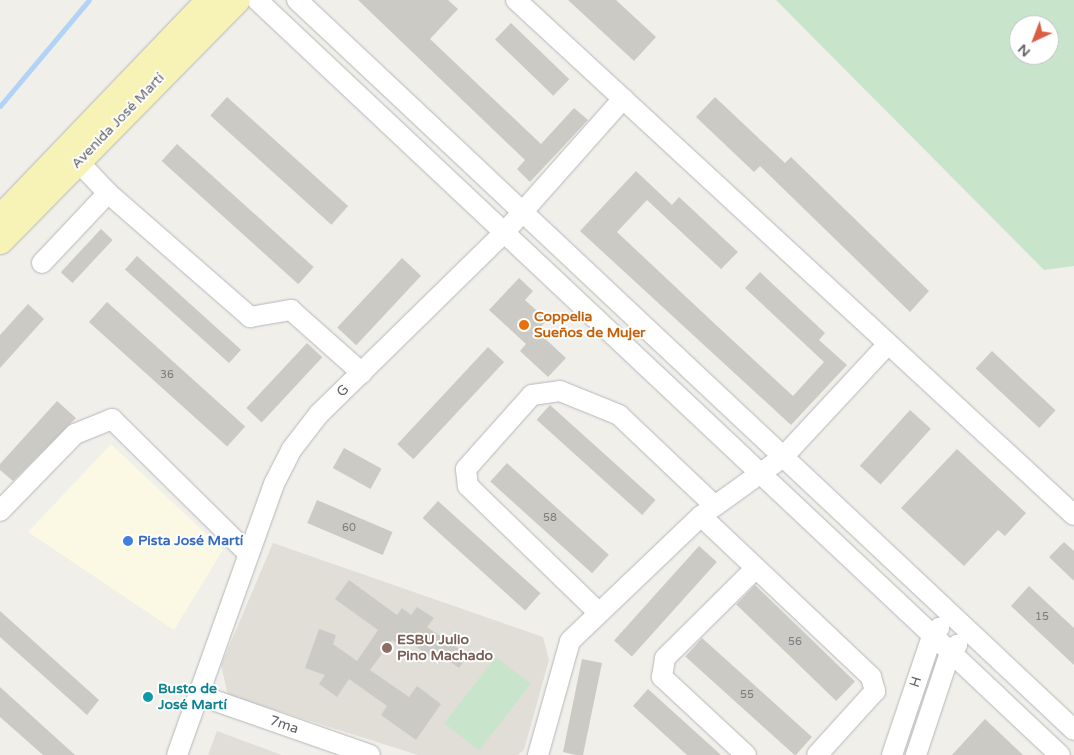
<!DOCTYPE html>
<html>
<head>
<meta charset="utf-8">
<style>
	body { margin:0 }
	#map { position:relative; width:1074px; height:755px; overflow:hidden; background:#f0efe9; font-family:"Varela Round",sans-serif }
	div>[style] { position:absolute }
	[style*='--x'] { left:calc(var(--x)*1px); top:calc(var(--y)*1px); width:calc(var(--w)*1px); rotate:calc(var(--a)*1deg) }
	.commercial>* { inset:0; background:#fbf8e3 }
	.education>* { inset:0; background:#e0ded7 }
	.green>* { inset:0; background:#c8e5cb; transform-origin:0 0 }
	.stream>* { height:5px; margin:-2.5px; padding:0 2.5px; transform-origin:2.5px; border-radius:2.5px; background:#b2d3f7 }
	.building>* { inset:0; background:#cccac5; transform-origin:0 0 }
	.roads { filter:drop-shadow(0 0 1px #b5b7bb) drop-shadow(0 0 1px #b5b7bb) }
	.minor>* { height:20px; margin:-10px; padding:0 10px; transform-origin:10px; border-radius:10px; background:#fff }
	.major>* { height:25px; margin:-12.5px; padding:0 12.5px; transform-origin:12.5px; border-radius:12.5px; background:#f7f2b6 }
	.dots>* { width:14px; height:14px; translate:-50% -50%; box-sizing:border-box; border:2px solid #fff; border-radius:50% }
	span { translate:-50% -50%; white-space:nowrap; text-align:center; line-height:1.15; -webkit-text-stroke:4px #fff; paint-order:stroke }
	.number-label { font-size:11px; color:#7b7c7e }
	.number-label span { -webkit-text-stroke-width:0 }
	.street-label { font-size:14px; color:#606267 }
	.food-label { font-size:14px; color:#c56008; font-weight:700 }
	.left { translate:0 -50%; text-align:left }
	.shop-label { font-size:14px; color:#366cbe; font-weight:700 }
	.education-label { font-size:14px; color:#785e54; font-weight:700 }
	.culture-label { font-size:14px; color:#0d838f; font-weight:700 }
	.north { position:absolute; left:1009px; top:15px; width:50px; height:50px; box-sizing:border-box; background:#fff; border:1px solid #bfc0c2; border-radius:50%; rotate:223deg; font-size:14px; font-weight:700; line-height:20px; text-align:center; color:#606267 }
	.north::after { content:''; display:block; margin:auto; width:18px; height:22px; background:#d95e46; clip-path:polygon(50% 0,100% 100%,50% 72%,0 100%) }
</style>
</head>
<body>
<div id="map">
	<div class="commercial">
		<i style="clip-path:polygon(111px 444px,223px 550px,174px 630px,28px 532px)"></i>
	</div>
	<div class="education">
		<i style="clip-path:polygon(273px 543px,543px 637px,549px 660px,524px 750px,518px 755px,418px 755px,228px 695px,221px 665px)"></i>
		<i style="clip-path:polygon(217px 731px,282px 755px,208px 755px)"></i>
	</div>
	<div class="green">
		<i style="clip-path:polygon(evenodd,776px 0,1074px 0,1074px 266px,1044px 270px,776px 0,1019px 25px,1049px 25px,1049px 55px,1019px 55px,1019px 25px)"></i>
		<i style="left:496px;top:657px;width:44px;height:84px;rotate:38deg"></i>
	</div>
	<div class="stream">
		<i style="--x:0;--y:106;--w:138;--a:-50"></i>
	</div>
	<div class="building">
		<i style="clip-path:polygon(358px 0,448px 0,458px 9px,430px 39px,541px 144px,574px 108px,588px 120px,530px 182px,517px 169px,525px 160px)"></i>
		<i style="clip-path:polygon(568px 0,616px 0,656px 37px,634px 61px)"></i>
		<i style="left:511px;top:23px;width:81px;height:23px;rotate:44deg"></i>
		<i style="left:227px;top:97px;width:163px;height:25px;rotate:42deg"></i>
		<i style="clip-path:polygon(715px 97px,785px 163px,791px 157px,929px 291px,910px 312px,760px 166px,754px 172px,696px 117px)"></i>
		<i style="left:177px;top:144px;width:184px;height:23px;rotate:42deg"></i>
		<i style="clip-path:polygon(636px 171px,672px 205px,679px 197px,738px 252px,721px 269px,647px 200px,617px 232px,716px 325px,793px 396px,824px 362px,745px 288px,760px 272px,825px 333px,819px 340px,847px 365px,791px 425px,580px 231px)"></i>
		<i style="left:101px;top:229px;width:16px;height:59px;rotate:43deg"></i>
		<i style="left:137px;top:256px;width:140px;height:18px;rotate:42deg"></i>
		<i style="left:402px;top:258px;width:26px;height:95px;rotate:43deg"></i>
		<i style="clip-path:polygon(519px 278px,533px 291px,525px 300px,547px 320px,537px 331px,566px 358px,548px 377px,520px 351px,526px 344px,489px 310px)"></i>
		<i style="left:107px;top:302px;width:186px;height:27px;rotate:42deg"></i>
		<i style="clip-path:polygon(28px 304px,44px 319px,0 368px,0 335px)"></i>
		<i style="left:307px;top:343px;width:21px;height:89px;rotate:43deg"></i>
		<i style="left:488px;top:347px;width:22px;height:133px;rotate:43deg"></i>
		<i style="left:992px;top:351px;width:87px;height:24px;rotate:43deg"></i>
		<i style="clip-path:polygon(57px 401px,76px 418px,13px 481px,0 470px,0 464px)"></i>
		<i style="left:550px;top:405px;width:142px;height:20px;rotate:42deg"></i>
		<i style="left:910px;top:410px;width:28px;height:75px;rotate:42deg"></i>
		<i style="left:344px;top:448px;width:43px;height:23px;rotate:29deg"></i>
		<i style="clip-path:polygon(957px 449px,1026px 513px,1005px 536px,998px 530px,964px 566px,901px 508px)"></i>
		<i style="left:507px;top:463px;width:137px;height:25px;rotate:42deg"></i>
		<i style="left:317px;top:500px;width:82px;height:25px;rotate:23deg"></i>
		<i style="left:438px;top:501px;width:138px;height:23px;rotate:42deg"></i>
		<i style="clip-path:polygon(1064px 542px,1074px 551px,1074px 581px,1049px 557px)"></i>
		<i style="left:699px;top:546px;width:24px;height:127px;rotate:42deg"></i>
		<i style="clip-path:polygon(349px 580px,397px 615px,402px 608px,411px 615px,417px 607px,434px 618px,427px 627px,468px 655px,459px 668px,443px 657px,439px 663px,404px 638px,399px 645px,392px 640px,370px 670px,409px 697px,417px 686px,441px 704px,416px 740px,381px 715px,387px 706px,349px 679px,337px 697px,319px 684px,325px 675px,305px 668px,319px 629px,336px 635px,333px 644px,357px 661px,378px 630px,335px 599px)"></i>
		<i style="left:755px;top:585px;width:139px;height:27px;rotate:44deg"></i>
		<i style="clip-path:polygon(1029px 586px,1074px 628px,1074px 665px,1011px 606px)"></i>
		<i style="clip-path:polygon(0 611px,99px 700px,87px 715px,0 637px)"></i>
		<i style="left:702px;top:638px;width:148px;height:25px;rotate:42deg"></i>
		<i style="clip-path:polygon(582px 659px,602px 663px,583px 755px,576px 755px,563px 752px)"></i>
		<i style="clip-path:polygon(0 687px,75px 755px,43px 755px,0 717px)"></i>
		<i style="clip-path:polygon(648px 689px,721px 755px,687px 755px,633px 706px)"></i>
		<i style="clip-path:polygon(985px 719px,1023px 755px,952px 755px)"></i>
	</div>
	<div class="roads">
		<div class="minor">
			<i style="--x:257;--y:0;--w:1102;--a:43.24"></i>
			<i style="--x:297;--y:0;--w:1066;--a:43.21"></i>
			<i style="--x:516;--y:0;--w:759;--a:42.71"></i>
			<i style="--x:68;--y:151;--w:58;--a:46.4"></i>
			<i style="--x:42;--y:263;--w:96;--a:-46.7"></i>
			<i style="--x:108;--y:193;--w:189;--a:41.1"></i>
			<i style="--x:250;--y:317;--w:42;--a:-9.7"></i>
			<i style="--x:291;--y:310;--w:95;--a:41.6"></i>
			<i style="--x:0;--y:511;--w:107;--a:-45.8"></i>
			<i style="--x:75;--y:434;--w:40;--a:-22"></i>
			<i style="--x:112;--y:419;--w:192;--a:44.6"></i>
			<i style="--x:701;--y:516;--w:234;--a:43.4"></i>
			<i style="--x:871;--y:677;--w:15;--a:74"></i>
			<i style="--x:875;--y:691;--w:86;--a:132.2"></i>
			<i style="--x:597;--y:611;--w:180;--a:-135.9"></i>
			<i style="--x:468;--y:486;--w:17;--a:-97"></i>
			<i style="--x:466;--y:469;--w:99;--a:-48.3"></i>
			<i style="--x:532;--y:395;--w:28;--a:-8"></i>
			<i style="--x:560;--y:391;--w:64;--a:22.1"></i>
			<i style="--x:619;--y:415;--w:132;--a:43.5"></i>
			<i style="--x:199;--y:695;--w:181;--a:19.3"></i>
			<i style="--x:177;--y:755;--w:288;--a:-70.3"></i>
			<i style="--x:274;--y:484;--w:39;--a:-63"></i>
			<i style="--x:292;--y:449;--w:44;--a:-52.4"></i>
			<i style="--x:319;--y:414;--w:257;--a:-44.4"></i>
			<i style="--x:503;--y:234;--w:181;--a:-48.4"></i>
			<i style="--x:538;--y:755;--w:118;--a:-74.3"></i>
			<i style="--x:570;--y:641;--w:181;--a:-43.7"></i>
			<i style="--x:701;--y:516;--w:101;--a:-35.7"></i>
			<i style="--x:783;--y:457;--w:154;--a:-47.1"></i>
			<i style="--x:746;--y:755;--w:115;--a:-137.1"></i>
			<i style="--x:662;--y:677;--w:19;--a:-81"></i>
			<i style="--x:665;--y:658;--w:127;--a:-44.7"></i>
			<i style="--x:892;--y:755;--w:126;--a:-71.4"></i>
			<i style="--x:932;--y:636;--w:11;--a:-49"></i>
			<i style="--x:916;--y:755;--w:108;--a:-71.6"></i>
			<i style="--x:950;--y:653;--w:11;--a:-49"></i>
		</div>
		<div class="major">
			<i style="--x:0;--y:217;--w:301;--a:-46.2"></i>
			<i style="--x:0;--y:241;--w:338;--a:-45.5"></i>
		</div>
	</div>
	<div class="dots">
		<i style="left:524px;top:325px;background:#e8710a"></i>
		<i style="left:128px;top:541px;background:#3f7fe0"></i>
		<i style="left:387px;top:648px;background:#8d6e63"></i>
		<i style="left:148px;top:697px;background:#0f9aa8"></i>
	</div>
	<div class="number-label">
		<span style="left:167px;top:375px">36</span>
		<span style="left:550px;top:518px">58</span>
		<span style="left:349px;top:528px">60</span>
		<span style="left:1042px;top:617px">15</span>
		<span style="left:795px;top:642px">56</span>
		<span style="left:747px;top:695px">55</span>
	</div>
	<div class="street-label">
		<span style="left:118px;top:121px;rotate:-46deg">Avenida José Martí</span>
		<span style="left:343px;top:391px;rotate:-44deg">G</span>
		<span style="left:916px;top:682px;rotate:-72deg">H</span>
		<span style="left:284px;top:725px;rotate:19deg">7ma</span>
	</div>
	<div class="food-label">
		<span class="left" style="left:534px;top:325px">Coppelia<br>Sueños de Mujer</span>
	</div>
	<div class="shop-label">
		<span class="left" style="left:138px;top:541px">Pista José Martí</span>
	</div>
	<div class="education-label">
		<span class="left" style="left:397px;top:648px">ESBU Julio<br>Pino Machado</span>
	</div>
	<div class="culture-label">
		<span class="left" style="left:158px;top:697px">Busto de<br>José Martí</span>
	</div>
	<div class="north">N</div>
</div>
</body>
</html>
